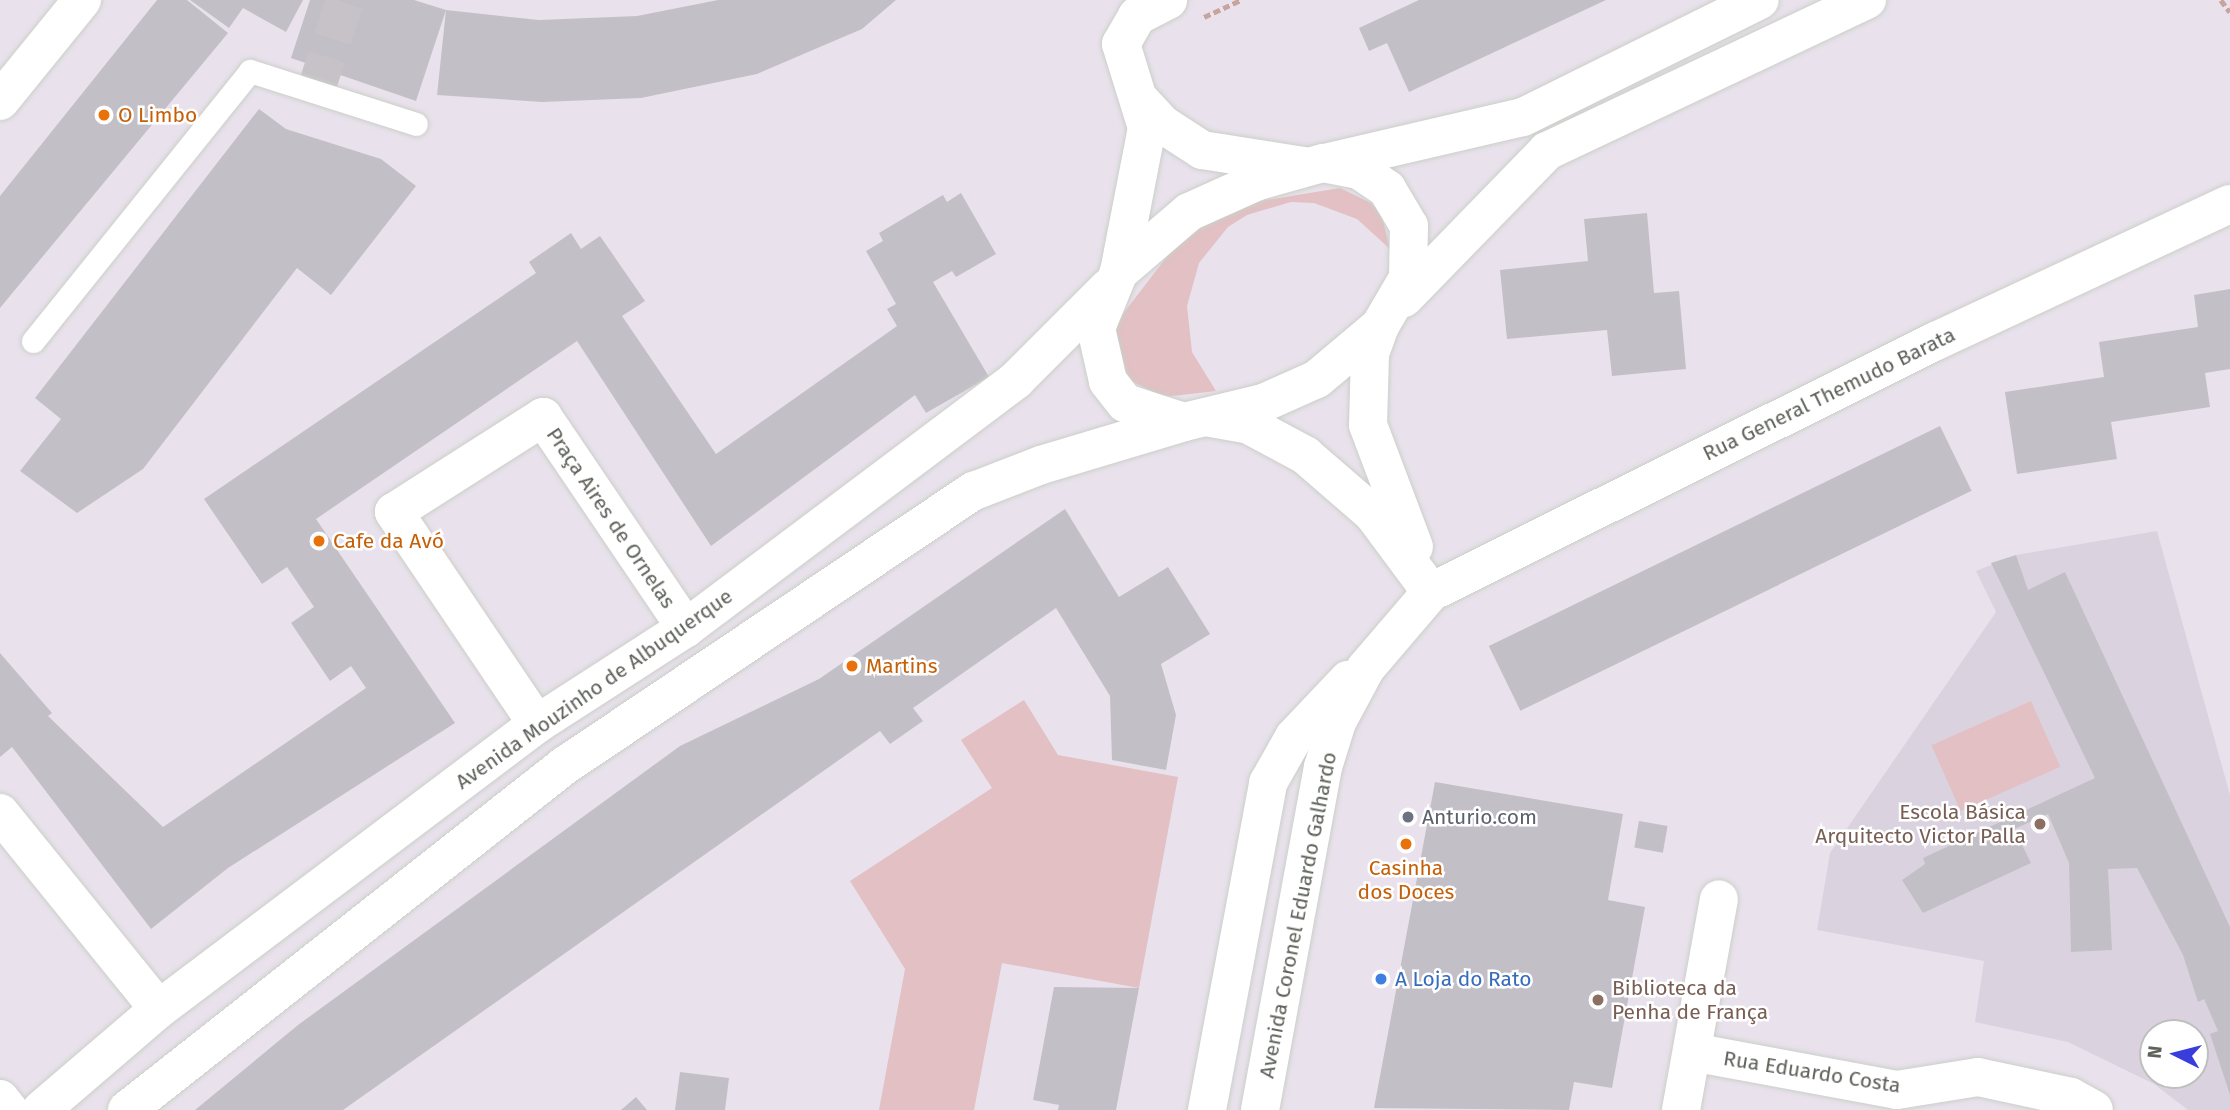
<!DOCTYPE html>
<html>
<head>
<meta charset="utf-8">
<style>
	body { margin:0 }
	#map { position:relative; width:2230px; height:1110px; overflow:hidden; background:#e9e2ec; font-family:"Fira Sans",sans-serif }
	div>[style] { position:absolute }
	[style*='--x'] { left:calc(var(--x)*1px); top:calc(var(--y)*1px); width:calc(var(--w)*1px); rotate:calc(var(--a)*1deg) }
	.education>* { inset:0; background:#dad3df }
	.green>* { inset:0; background:#e2c0c4; transform-origin:0 0 }
	.building>* { inset:0; background:#c3bfc7; transform-origin:0 0 }
	.street-tunnel>* { height:38px; margin-top:-19px; transform-origin:0; background:repeating-linear-gradient(90deg,#c6c2c8 0 38px,transparent 0 57px) }
	.path>* { height:4.5px; margin-top:-2.25px; transform-origin:0; background:repeating-linear-gradient(90deg,#c7a59d 0 7px,transparent 0 10.5px) }
	.roads { filter:drop-shadow(0 0 2px #cbcfc9) drop-shadow(0 0 2px #cbcfc9) }
	.lane>* { height:23px; margin:-11.5px; padding:0 11.5px; transform-origin:11.5px; border-radius:11.5px; background:#fff }
	.street>* { height:38px; margin:-19px; padding:0 19px; transform-origin:19px; border-radius:19px; background:#fff }
	.secondary>* { height:38px; margin:-19px; padding:0 19px; transform-origin:19px; border-radius:19px; background:#fff }
	.dots>* { width:19px; height:19px; translate:-50% -50%; box-sizing:border-box; border:4px solid #fff; border-radius:50% }
	span { translate:-50% -50%; white-space:nowrap; text-align:center; line-height:1.15; -webkit-text-stroke:5px #fff; paint-order:stroke }
	.food-label { font-size:21px; color:#c56008 }
	.left { translate:0 -50%; text-align:left }
	.street-label { font-size:21px; color:#5e625a }
	.education-label { font-size:21px; color:#785e54 }
	.right { translate:-100% -50%; text-align:right }
	.worship-label { font-size:21px; color:#5b616d }
	.shop-label { font-size:21px; color:#366cbe }
	.north { position:absolute; left:2139px; top:1019px; width:70px; height:70px; box-sizing:border-box; background:#fff; border:2px solid #bfc0bd; border-radius:50%; rotate:276deg; font-size:19px; font-weight:700; line-height:28px; text-align:center; color:#5e625a }
	.north::after { content:''; display:block; margin:auto; width:24px; height:32px; background:#393ddb; clip-path:polygon(50% 0,100% 100%,50% 72%,0 100%) }
</style>
</head>
<body>
<div id="map">
	<div class="education">
		<i style="clip-path:polygon(evenodd,2157px 531px,2230px 795px,2230px 1110px,2188px 1110px,2154px 1084px,2068px 1042px,1975px 1022px,1984px 961px,1817px 930px,1830px 853px,1996px 612px,1976px 571px,2016px 555px,2157px 531px,2153px 1033px,2195px 1033px,2195px 1075px,2153px 1075px,2153px 1033px)"></i>
	</div>
	<div class="green">
		<i style="clip-path:polygon(1340px 188px,1371px 203px,1382px 216px,1390px 249px,1357px 219px,1314px 203px,1291px 202px,1247px 215px,1228px 227px,1199px 263px,1187px 306px,1192px 352px,1216px 391px,1164px 397px,1133px 382px,1123px 369px,1115px 336px,1119px 319px,1172px 250px,1210px 221px,1254px 202px)"></i>
		<i style="clip-path:polygon(1024px 700px,1058px 755px,1178px 777px,1139px 988px,1002px 963px,974px 1110px,879px 1110px,905px 969px,850px 881px,992px 788px,961px 740px)"></i>
		<i style="left:2031px;top:701px;width:72px;height:109px;rotate:66deg"></i>
	</div>
	<div class="building">
		<i style="clip-path:polygon(157px 0,187px 0,228px 33px,0 308px,0 196px)"></i>
		<i style="clip-path:polygon(190px 0,303px 0,286px 32px,243px 8px,229px 28px)"></i>
		<i style="clip-path:polygon(310px 0,414px 0,446px 10px,416px 101px,291px 58px)"></i>
		<i style="clip-path:polygon(718px 0,896px 0,862px 29px,757px 74px,641px 98px,542px 102px,437px 95px,446px 10px,539px 20px,637px 16px)"></i>
		<i style="clip-path:polygon(1419px 0,1606px 0,1409px 92px,1387px 43px,1369px 51px,1359px 28px)"></i>
		<i style="clip-path:polygon(259px 109px,286px 129px,381px 159px,416px 186px,331px 295px,297px 268px,143px 469px,77px 513px,20px 471px,61px 419px,35px 398px)"></i>
		<i style="clip-path:polygon(961px 193px,996px 254px,956px 277px,952px 271px,933px 282px,989px 377px,926px 413px,915px 395px,711px 546px,577px 341px,316px 519px,455px 723px,228px 868px,151px 929px,12px 747px,0 757px,0 653px,52px 713px,48px 716px,163px 827px,366px 688px,351px 666px,330px 681px,291px 623px,314px 607px,287px 567px,262px 584px,204px 499px,536px 273px,529px 262px,571px 233px,581px 249px,600px 236px,645px 301px,622px 316px,716px 454px,897px 326px,887px 309px,896px 304px,866px 251px,883px 241px,879px 233px,943px 195px,947px 202px)"></i>
		<i style="clip-path:polygon(1647px 213px,1654px 293px,1679px 291px,1686px 369px,1612px 376px,1607px 330px,1507px 339px,1500px 270px,1588px 261px,1584px 219px)"></i>
		<i style="clip-path:polygon(2230px 289px,2230px 369px,2205px 373px,2210px 407px,2111px 422px,2117px 459px,2017px 474px,2005px 392px,2104px 377px,2099px 342px,2198px 327px,2194px 295px)"></i>
		<i style="left:1940px;top:426px;width:72px;height:502px;rotate:64deg"></i>
		<i style="clip-path:polygon(1065px 509px,1119px 597px,1168px 567px,1210px 634px,1161px 664px,1176px 715px,1166px 770px,1112px 760px,1110px 696px,1056px 608px,913px 708px,923px 721px,890px 744px,880px 731px,343px 1110px,195px 1110px,298px 1025px,680px 746px,819px 679px)"></i>
		<i style="clip-path:polygon(2016px 555px,2028px 590px,2065px 572px,2230px 927px,2230px 1095px,2210px 1034px,2218px 1031px,2204px 999px,2198px 1002px,2183px 955px,2137px 868px,2108px 869px,2112px 950px,2071px 952px,2069px 863px,2048px 814px,2014px 829px,2031px 863px,1923px 913px,1902px 880px,1925px 864px,1923px 858px,2095px 778px,1991px 563px)"></i>
		<i style="clip-path:polygon(1435px 782px,1623px 814px,1608px 900px,1645px 907px,1612px 1088px,1574px 1082px,1569px 1110px,1374px 1108px)"></i>
		<i style="left:1639px;top:821px;width:29px;height:27px;rotate:10deg"></i>
		<i style="clip-path:polygon(1054px 987px,1139px 988px,1116px 1110px,1058px 1110px,1059px 1105px,1033px 1100px)"></i>
		<i style="clip-path:polygon(680px 1072px,729px 1078px,725px 1110px,675px 1110px)"></i>
		<i style="clip-path:polygon(636px 1097px,647px 1110px,621px 1110px)"></i>
	</div>
	<div class="street-tunnel">
		<i style="--x:315;--y:93;--w:98;--a:-72.1"></i>
	</div>
	<div class="path">
		<i style="--x:2221;--y:0;--w:15;--a:53"></i>
		<i style="--x:1204;--y:17;--w:41;--a:-24.7"></i>
	</div>
	<div class="roads">
		<div class="lane">
			<i style="--x:33;--y:341;--w:346;--a:-51.2"></i>
			<i style="--x:250;--y:71;--w:174;--a:17.7"></i>
		</div>
		<div class="street">
			<i style="--x:1139;--y:99;--w:34;--a:47"></i>
			<i style="--x:1162;--y:124;--w:48;--a:33"></i>
			<i style="--x:1202;--y:150;--w:103;--a:8.9"></i>
			<i style="--x:1119;--y:272;--w:147;--a:-79"></i>
			<i style="--x:1147;--y:128;--w:88;--a:-107.2"></i>
			<i style="--x:1121;--y:44;--w:32;--a:-60"></i>
			<i style="--x:1137;--y:16;--w:35;--a:-27"></i>
			<i style="--x:1380;--y:326;--w:30;--a:110"></i>
			<i style="--x:1370;--y:354;--w:71;--a:91.6"></i>
			<i style="--x:1368;--y:425;--w:130;--a:69.3"></i>
			<i style="--x:1211;--y:418;--w:39;--a:10"></i>
			<i style="--x:1249;--y:425;--w:64;--a:28.2"></i>
			<i style="--x:1305;--y:455;--w:90;--a:40.9"></i>
			<i style="--x:1373;--y:514;--w:97;--a:53.4"></i>
			<i style="--x:537;--y:724;--w:256;--a:-124"></i>
			<i style="--x:394;--y:512;--w:177;--a:-32.5"></i>
			<i style="--x:543;--y:417;--w:255;--a:55.9"></i>
			<i style="--x:0;--y:813;--w:252;--a:51"></i>
			<i style="--x:1692;--y:1052;--w:208;--a:10.5"></i>
			<i style="--x:1897;--y:1090;--w:82;--a:-9.1"></i>
			<i style="--x:1978;--y:1077;--w:95;--a:12.1"></i>
			<i style="--x:2071;--y:1097;--w:26;--a:29"></i>
			<i style="--x:0;--y:1099;--w:14;--a:51"></i>
			<i style="--x:1207;--y:1110;--w:333;--a:-79.4"></i>
			<i style="--x:1268;--y:783;--w:53;--a:-60.5"></i>
			<i style="--x:1294;--y:737;--w:79;--a:-46.5"></i>
			<i style="--x:1260;--y:1110;--w:349;--a:-79.6"></i>
			<i style="--x:1323;--y:767;--w:47;--a:-72.7"></i>
			<i style="--x:1337;--y:722;--w:61;--a:-61.8"></i>
			<i style="--x:1366;--y:668;--w:100;--a:-49.5"></i>
			<i style="--x:1431;--y:592;--w:564;--a:-26.43"></i>
			<i style="--x:1936;--y:341;--w:324;--a:-25"></i>
			<i style="--x:1681;--y:1110;--w:214;--a:-79.8"></i>
		</div>
		<div class="secondary">
			<i style="--x:0;--y:101;--w:130;--a:-50.9"></i>
			<i style="--x:1329;--y:162;--w:199;--a:-13.1"></i>
			<i style="--x:1523;--y:117;--w:264;--a:-26.3"></i>
			<i style="--x:1323;--y:163;--w:37;--a:11"></i>
			<i style="--x:1359;--y:170;--w:34;--a:34"></i>
			<i style="--x:1387;--y:189;--w:43;--a:59.3"></i>
			<i style="--x:1409;--y:226;--w:52;--a:91.1"></i>
			<i style="--x:1408;--y:278;--w:56;--a:120.3"></i>
			<i style="--x:1380;--y:326;--w:82;--a:139.9"></i>
			<i style="--x:1317;--y:379;--w:59;--a:156"></i>
			<i style="--x:1263;--y:403;--w:81;--a:166.5"></i>
			<i style="--x:1184;--y:422;--w:62;--a:-162.1"></i>
			<i style="--x:1125;--y:403;--w:28;--a:-128"></i>
			<i style="--x:1108;--y:381;--w:54;--a:-102.8"></i>
			<i style="--x:1096;--y:328;--w:61;--a:-67.7"></i>
			<i style="--x:1119;--y:272;--w:92;--a:-40.6"></i>
			<i style="--x:1189;--y:212;--w:76;--a:-24.2"></i>
			<i style="--x:1258;--y:181;--w:67;--a:-15.5"></i>
			<i style="--x:1404;--y:298;--w:205;--a:-45.8"></i>
			<i style="--x:1547;--y:151;--w:354;--a:-25.3"></i>
			<i style="--x:41;--y:1110;--w:155;--a:-40.6"></i>
			<i style="--x:159;--y:1009;--w:473;--a:-37"></i>
			<i style="--x:537;--y:724;--w:177;--a:-32.8"></i>
			<i style="--x:686;--y:628;--w:413;--a:-36.9"></i>
			<i style="--x:1016;--y:380;--w:130;--a:-45"></i>
			<i style="--x:127;--y:1110;--w:556;--a:-38.21"></i>
			<i style="--x:564;--y:766;--w:494;--a:-33.9"></i>
			<i style="--x:974;--y:491;--w:72;--a:-21.2"></i>
			<i style="--x:1041;--y:465;--w:149;--a:-16.7"></i>
		</div>
	</div>
	<div class="dots">
		<i style="left:104px;top:115px;background:#e8710a"></i>
		<i style="left:319px;top:541px;background:#e8710a"></i>
		<i style="left:852px;top:666px;background:#e8710a"></i>
		<i style="left:1408px;top:817px;background:#6b7280"></i>
		<i style="left:2040px;top:824px;background:#8d6e63"></i>
		<i style="left:1406px;top:844px;background:#e8710a"></i>
		<i style="left:1381px;top:979px;background:#3f7fe0"></i>
		<i style="left:1598px;top:1000px;background:#8d6e63"></i>
	</div>
	<div class="food-label">
		<span class="left" style="left:118px;top:115px">O Limbo</span>
		<span class="left" style="left:333px;top:541px">Cafe da Avó</span>
		<span class="left" style="left:866px;top:666px">Martins</span>
		<span style="left:1406px;top:880px">Casinha<br>dos Doces</span>
	</div>
	<div class="street-label">
		<span style="left:1829px;top:394px;rotate:-26deg">Rua General Themudo Barata</span>
		<span style="left:611px;top:518px;rotate:56deg">Praça Aires de Ornelas</span>
		<span style="left:594px;top:689px;rotate:-35deg">Avenida Mouzinho de Albuquerque</span>
		<span style="left:1298px;top:915px;rotate:-79deg">Avenida Coronel Eduardo Galhardo</span>
		<span style="left:1812px;top:1072px;rotate:9deg">Rua Eduardo Costa</span>
	</div>
	<div class="education-label">
		<span class="right" style="left:2026px;top:824px">Escola Básica<br>Arquitecto Victor Palla</span>
		<span class="left" style="left:1612px;top:1000px">Biblioteca da<br>Penha de França</span>
	</div>
	<div class="worship-label">
		<span class="left" style="left:1422px;top:817px">Anturio.com</span>
	</div>
	<div class="shop-label">
		<span class="left" style="left:1395px;top:979px">A Loja do Rato</span>
	</div>
	<div class="north">N</div>
</div>
</body>
</html>
